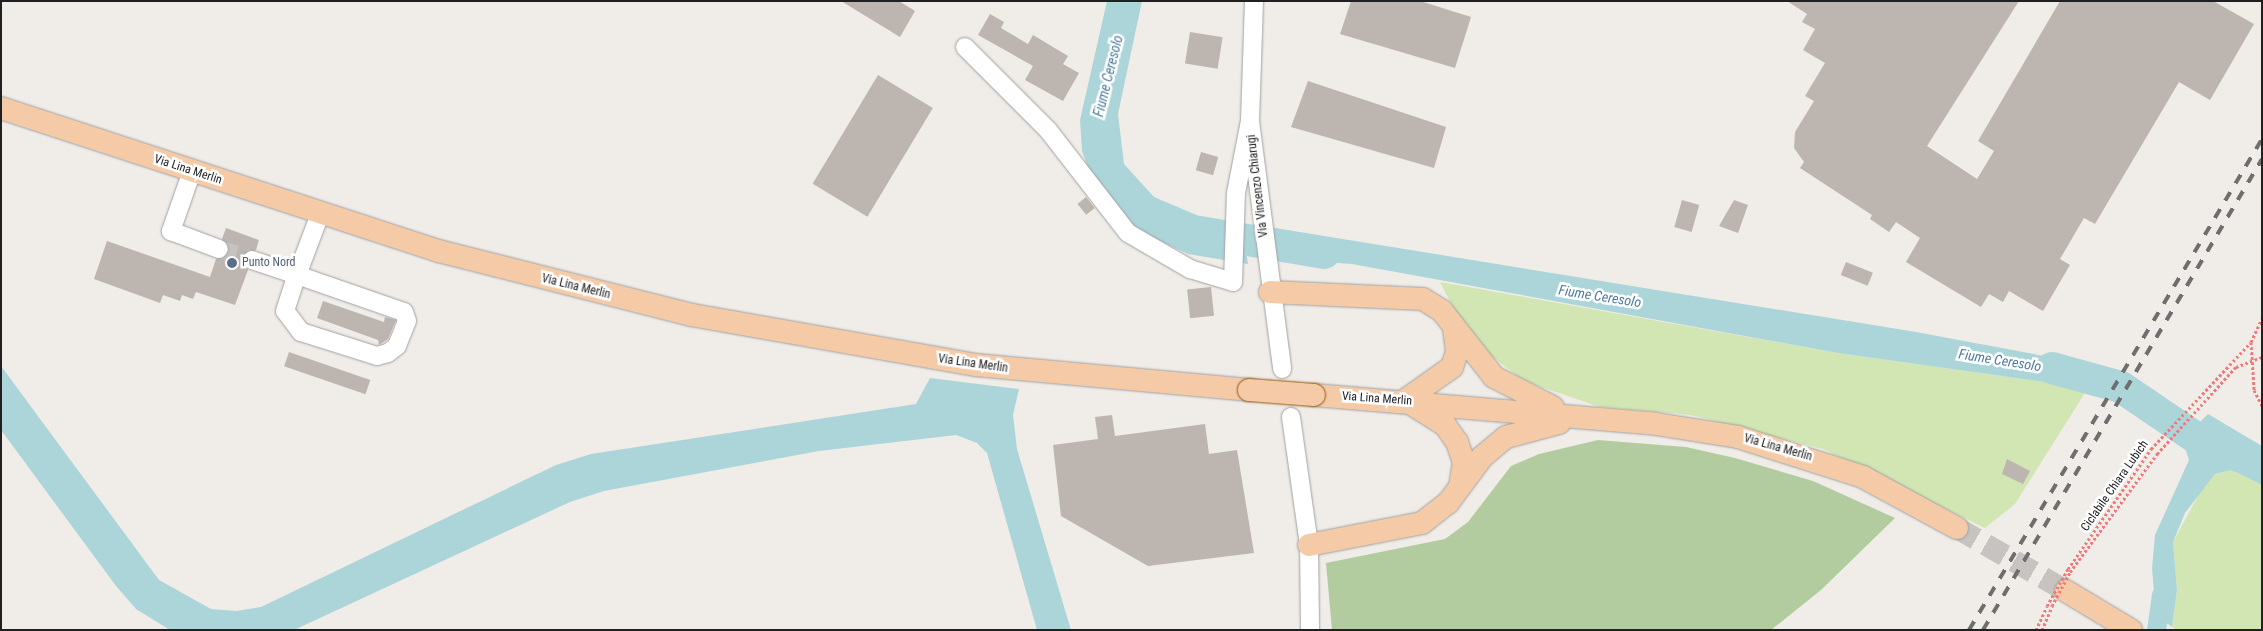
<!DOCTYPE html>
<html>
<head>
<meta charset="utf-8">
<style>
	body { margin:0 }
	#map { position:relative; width:2263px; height:631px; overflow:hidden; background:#f0ece8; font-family:"Roboto Condensed",sans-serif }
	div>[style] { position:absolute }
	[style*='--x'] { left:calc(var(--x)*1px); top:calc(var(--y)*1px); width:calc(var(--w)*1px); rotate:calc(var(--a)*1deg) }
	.grass>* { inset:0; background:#d1e6b2 }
	.forest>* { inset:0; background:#b2cca0 }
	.water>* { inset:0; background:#acd5da }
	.canal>* { height:19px; margin:-9.5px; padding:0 9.5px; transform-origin:9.5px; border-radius:9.5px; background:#acd5da }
	.river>* { height:32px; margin:-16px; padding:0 16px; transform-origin:16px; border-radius:16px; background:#acd5da }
	.building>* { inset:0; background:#bdb5b0; transform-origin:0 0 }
	.minor-tunnel>* { height:18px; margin-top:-9px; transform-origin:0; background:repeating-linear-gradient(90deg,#c6c3c0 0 18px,transparent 0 27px) }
	.major-tunnel>* { height:22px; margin-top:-11px; transform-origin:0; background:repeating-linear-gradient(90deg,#c6c3c0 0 22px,transparent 0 33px) }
	.path>* { height:3px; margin-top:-1.5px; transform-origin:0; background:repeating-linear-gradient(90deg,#f0797a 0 2.5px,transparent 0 5px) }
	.roads { filter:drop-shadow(0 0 1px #a1a1a1) drop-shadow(0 0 1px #a1a1a1) }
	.minor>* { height:18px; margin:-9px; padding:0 9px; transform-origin:9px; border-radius:9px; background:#fff }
	.major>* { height:22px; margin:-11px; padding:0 11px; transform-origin:11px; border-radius:11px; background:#f5cba7 }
	.rail>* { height:4px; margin-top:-2px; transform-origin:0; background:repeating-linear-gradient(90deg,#6e6e6e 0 10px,transparent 0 20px) }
	.path-bridge>* { height:3px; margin-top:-1.5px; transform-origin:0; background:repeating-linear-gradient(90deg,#f0797a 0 2.5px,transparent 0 5px) }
	.bridges { filter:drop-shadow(0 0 1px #91560b) drop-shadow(0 0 1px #91560b) }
	.major-bridge>* { height:22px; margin:-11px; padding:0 11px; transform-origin:11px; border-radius:11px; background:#f5cba7 }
	.dots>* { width:14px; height:14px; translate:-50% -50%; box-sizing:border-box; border:2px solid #fff; border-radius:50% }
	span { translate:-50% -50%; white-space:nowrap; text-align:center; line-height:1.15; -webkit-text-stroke:5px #fff; paint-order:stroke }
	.street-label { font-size:12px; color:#202020 }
	.service-label { font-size:12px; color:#4e5e75 }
	.left { translate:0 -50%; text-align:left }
	.water-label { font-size:14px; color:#4c7c9b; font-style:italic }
	.frame { position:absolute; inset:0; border:2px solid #202020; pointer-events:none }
</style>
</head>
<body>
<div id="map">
	<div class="grass">
		<i style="clip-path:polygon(1440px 282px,1838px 353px,2088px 388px,2015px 504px,1985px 528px,1823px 449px,1691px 415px,1600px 407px,1524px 381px,1485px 351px,1455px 311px)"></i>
		<i style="clip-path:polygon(2232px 470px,2262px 485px,2262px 630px,2177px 630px,2172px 627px,2177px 590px,2173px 542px,2205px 483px,2215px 474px)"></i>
	</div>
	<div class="forest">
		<i style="clip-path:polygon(1598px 440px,1686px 447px,1735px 458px,1813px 481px,1895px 518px,1821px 590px,1771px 630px,1332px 630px,1326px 563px,1445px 539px,1468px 522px,1511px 466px,1539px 454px)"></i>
	</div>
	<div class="water">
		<i style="clip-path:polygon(1107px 1px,1142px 1px,1118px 114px,1124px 164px,1154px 197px,1206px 219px,1242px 223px,1248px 264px,1188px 254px,1132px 228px,1092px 179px,1082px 151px,1080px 120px)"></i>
		<i style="clip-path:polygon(1275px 228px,1916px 332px,2103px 367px,2088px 388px,1838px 353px,1352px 264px,1283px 259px)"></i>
		<i style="clip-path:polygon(1px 366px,159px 580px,211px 609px,236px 611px,261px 607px,556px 465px,591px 454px,916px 404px,930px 378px,1019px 389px,1013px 415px,1017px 449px,1071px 630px,1037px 630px,987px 453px,977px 443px,956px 435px,819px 451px,604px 491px,570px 502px,294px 630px,170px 630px,136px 609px,116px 586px,1px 430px)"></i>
		<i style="clip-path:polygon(2152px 389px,2200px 422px,2208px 414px,2262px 446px,2262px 485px,2232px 470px,2215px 474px,2185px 513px,2173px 542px,2177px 590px,2172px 627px,2156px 615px,2152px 568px,2155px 535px,2189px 460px,2183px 442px,2138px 414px)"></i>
	</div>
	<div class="canal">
		<i style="--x:2156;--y:630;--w:36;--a:-82"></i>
	</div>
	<div class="river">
		<i style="--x:1200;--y:232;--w:126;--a:9.6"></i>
		<i style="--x:2052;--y:368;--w:72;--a:15.4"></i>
		<i style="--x:2121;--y:387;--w:98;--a:34.2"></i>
		<i style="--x:2202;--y:442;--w:64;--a:21"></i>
	</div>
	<div class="building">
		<i style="clip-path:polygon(841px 1px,899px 1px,915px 11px,900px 37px)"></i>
		<i style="clip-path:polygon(1351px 1px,1420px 1px,1471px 17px,1455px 68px,1340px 34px)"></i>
		<i style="clip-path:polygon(1787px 1px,2019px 1px,1927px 146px,1977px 179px,1994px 151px,1978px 141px,2060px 1px,2213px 1px,2254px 24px,2210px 100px,2179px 82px,2095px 224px,2084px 218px,2060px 259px,2070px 265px,2043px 311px,2009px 291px,2003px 302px,1989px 294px,1981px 307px,1906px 262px,1920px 238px,1896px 222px,1889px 232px,1870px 219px,1872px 215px,1800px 168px,1804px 162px,1794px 148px,1795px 132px,1814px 101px,1805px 96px,1825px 63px,1803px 50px,1815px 29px,1802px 22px,1807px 14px)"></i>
		<i style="clip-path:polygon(990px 14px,1004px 22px,1001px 28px,1028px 44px,1033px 35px,1068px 56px,1063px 64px,1079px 73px,1063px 101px,1025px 80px,1033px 66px,978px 35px)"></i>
		<i style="left:1190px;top:32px;width:33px;height:32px;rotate:9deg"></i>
		<i style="left:878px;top:75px;width:64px;height:127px;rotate:31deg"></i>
		<i style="clip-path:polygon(1308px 81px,1446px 127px,1434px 168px,1291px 127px)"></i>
		<i style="left:1201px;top:152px;width:18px;height:19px;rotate:16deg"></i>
		<i style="left:1086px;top:197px;width:14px;height:11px;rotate:51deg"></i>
		<i style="left:1682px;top:200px;width:18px;height:28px;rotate:16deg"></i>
		<i style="clip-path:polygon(1734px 200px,1748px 205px,1738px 233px,1719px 226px)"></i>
		<i style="clip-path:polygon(226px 228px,259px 240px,256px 250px,242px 256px,248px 270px,235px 305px,196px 292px,193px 299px,182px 295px,180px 301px,163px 295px,160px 303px,94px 279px,107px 241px,210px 277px,216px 259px,229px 252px,222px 239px)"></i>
		<i style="left:1846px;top:262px;width:29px;height:14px;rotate:22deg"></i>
		<i style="left:1211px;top:287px;width:29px;height:24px;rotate:84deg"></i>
		<i style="clip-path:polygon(323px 301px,384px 322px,385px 317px,396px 320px,388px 339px,379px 345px,378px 340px,317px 318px)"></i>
		<i style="left:289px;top:352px;width:86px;height:15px;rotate:19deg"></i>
		<i style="clip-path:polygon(1112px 415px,1115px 436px,1205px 424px,1209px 454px,1237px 450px,1254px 553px,1148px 566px,1061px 516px,1053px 445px,1098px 439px,1095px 417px)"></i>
		<i style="clip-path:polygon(2007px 459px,2030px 471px,2023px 484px,2002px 474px)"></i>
	</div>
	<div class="minor-tunnel">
		<i style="--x:219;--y:249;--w:35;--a:18"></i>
	</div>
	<div class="major-tunnel">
		<i style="--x:1957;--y:528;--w:126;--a:30"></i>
	</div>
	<div class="path">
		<i style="--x:2251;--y:342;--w:48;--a:86.4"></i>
		<i style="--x:2254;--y:390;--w:18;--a:63"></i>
		<i style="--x:2068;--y:569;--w:146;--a:-55.3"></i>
		<i style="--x:2151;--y:449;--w:146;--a:-46.9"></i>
		<i style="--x:2251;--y:342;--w:26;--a:-65"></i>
		<i style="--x:2070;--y:572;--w:147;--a:-53.6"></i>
		<i style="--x:2157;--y:454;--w:118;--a:-47.8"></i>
		<i style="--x:2236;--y:367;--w:28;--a:-21"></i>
		<i style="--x:2036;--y:630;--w:26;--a:-65"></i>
		<i style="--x:2042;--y:630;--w:26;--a:-67"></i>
	</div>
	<div class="roads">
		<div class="minor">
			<i style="--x:1254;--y:1;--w:120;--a:91.9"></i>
			<i style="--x:1250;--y:121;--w:250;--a:82.6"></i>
			<i style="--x:965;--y:47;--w:117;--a:45"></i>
			<i style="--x:1048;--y:130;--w:130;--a:52.2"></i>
			<i style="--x:1128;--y:233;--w:72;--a:30.1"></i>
			<i style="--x:1190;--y:269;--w:45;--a:16.8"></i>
			<i style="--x:1233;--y:282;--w:89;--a:-88.1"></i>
			<i style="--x:1236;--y:193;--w:73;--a:-79"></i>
			<i style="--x:192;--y:171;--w:64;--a:109.3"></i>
			<i style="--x:171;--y:231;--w:51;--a:20.6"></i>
			<i style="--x:252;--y:260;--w:47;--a:18.4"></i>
			<i style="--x:297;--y:275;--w:113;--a:19.1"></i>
			<i style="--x:404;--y:312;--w:9;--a:72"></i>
			<i style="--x:407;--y:321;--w:27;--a:112"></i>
			<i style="--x:397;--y:346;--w:11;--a:142"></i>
			<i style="--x:388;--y:353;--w:11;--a:165"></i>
			<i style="--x:377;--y:356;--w:80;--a:-162.5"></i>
			<i style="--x:301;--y:332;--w:26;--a:-127"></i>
			<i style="--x:285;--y:311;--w:38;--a:-72"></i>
			<i style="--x:297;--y:275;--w:65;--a:-69.3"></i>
			<i style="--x:1291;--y:417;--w:129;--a:82"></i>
			<i style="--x:1309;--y:545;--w:85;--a:89.3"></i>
		</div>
		<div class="major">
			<i style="--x:1;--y:108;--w:461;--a:18.1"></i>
			<i style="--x:439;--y:251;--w:261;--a:14.2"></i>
			<i style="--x:692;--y:315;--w:288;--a:10"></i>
			<i style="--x:976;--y:365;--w:274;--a:5.2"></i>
			<i style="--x:1270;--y:292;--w:153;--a:2.6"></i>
			<i style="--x:1423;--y:299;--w:22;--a:32"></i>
			<i style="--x:1442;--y:311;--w:84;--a:51.8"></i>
			<i style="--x:1494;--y:377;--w:66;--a:27"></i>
			<i style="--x:1314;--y:395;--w:343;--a:4.8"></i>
			<i style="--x:1656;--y:424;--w:83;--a:9"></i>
			<i style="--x:1738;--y:437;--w:131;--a:17.7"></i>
			<i style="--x:1863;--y:477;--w:107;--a:28.5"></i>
			<i style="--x:1404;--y:401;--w:59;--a:-35.3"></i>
			<i style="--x:1452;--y:367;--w:16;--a:-72"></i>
			<i style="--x:1457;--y:352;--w:26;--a:-97"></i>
			<i style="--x:1413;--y:405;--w:38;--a:32"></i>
			<i style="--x:1445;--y:425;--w:21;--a:55"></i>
			<i style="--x:1457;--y:442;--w:21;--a:71"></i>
			<i style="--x:1464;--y:462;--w:24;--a:99"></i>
			<i style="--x:1309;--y:545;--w:115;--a:-11"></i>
			<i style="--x:1422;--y:523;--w:33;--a:-38"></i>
			<i style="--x:1448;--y:503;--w:57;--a:-53.5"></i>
			<i style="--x:1482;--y:457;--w:31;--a:-40"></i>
			<i style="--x:1506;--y:437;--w:55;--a:-14.8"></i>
			<i style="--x:2066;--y:591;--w:76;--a:31"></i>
		</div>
	</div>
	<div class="rail">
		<i style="--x:1969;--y:630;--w:572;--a:-59.17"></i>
		<i style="--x:1983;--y:630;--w:547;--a:-59.36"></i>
	</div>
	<div class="path-bridge">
		<i style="--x:2047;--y:606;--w:43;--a:-60.4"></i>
		<i style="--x:2052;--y:606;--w:38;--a:-62"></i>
	</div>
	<div class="bridges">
		<div class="major-bridge">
			<i style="--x:1249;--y:390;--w:65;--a:4.4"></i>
		</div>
	</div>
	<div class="dots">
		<i style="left:232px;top:263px;background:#5c6f8a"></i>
	</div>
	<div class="street-label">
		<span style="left:188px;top:170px;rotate:18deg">Via Lina Merlin</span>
		<span style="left:1258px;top:186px;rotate:-97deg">Via Vincenzo Chiarugi</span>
		<span style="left:576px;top:287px;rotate:14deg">Via Lina Merlin</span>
		<span style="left:973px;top:364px;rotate:8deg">Via Lina Merlin</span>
		<span style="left:1377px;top:399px;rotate:4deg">Via Lina Merlin</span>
		<span style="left:1778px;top:448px;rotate:16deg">Via Lina Merlin</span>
		<span style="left:2115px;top:486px;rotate:-55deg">Ciclabile Chiara Lubich</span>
	</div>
	<div class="service-label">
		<span class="left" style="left:242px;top:263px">Punto Nord</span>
	</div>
	<div class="water-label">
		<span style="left:1108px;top:76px;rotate:-76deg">Fiume Ceresolo</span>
		<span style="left:1600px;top:296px;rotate:9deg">Fiume Ceresolo</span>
		<span style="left:2000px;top:360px;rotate:9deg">Fiume Ceresolo</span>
	</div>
	<div class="frame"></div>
</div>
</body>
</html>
